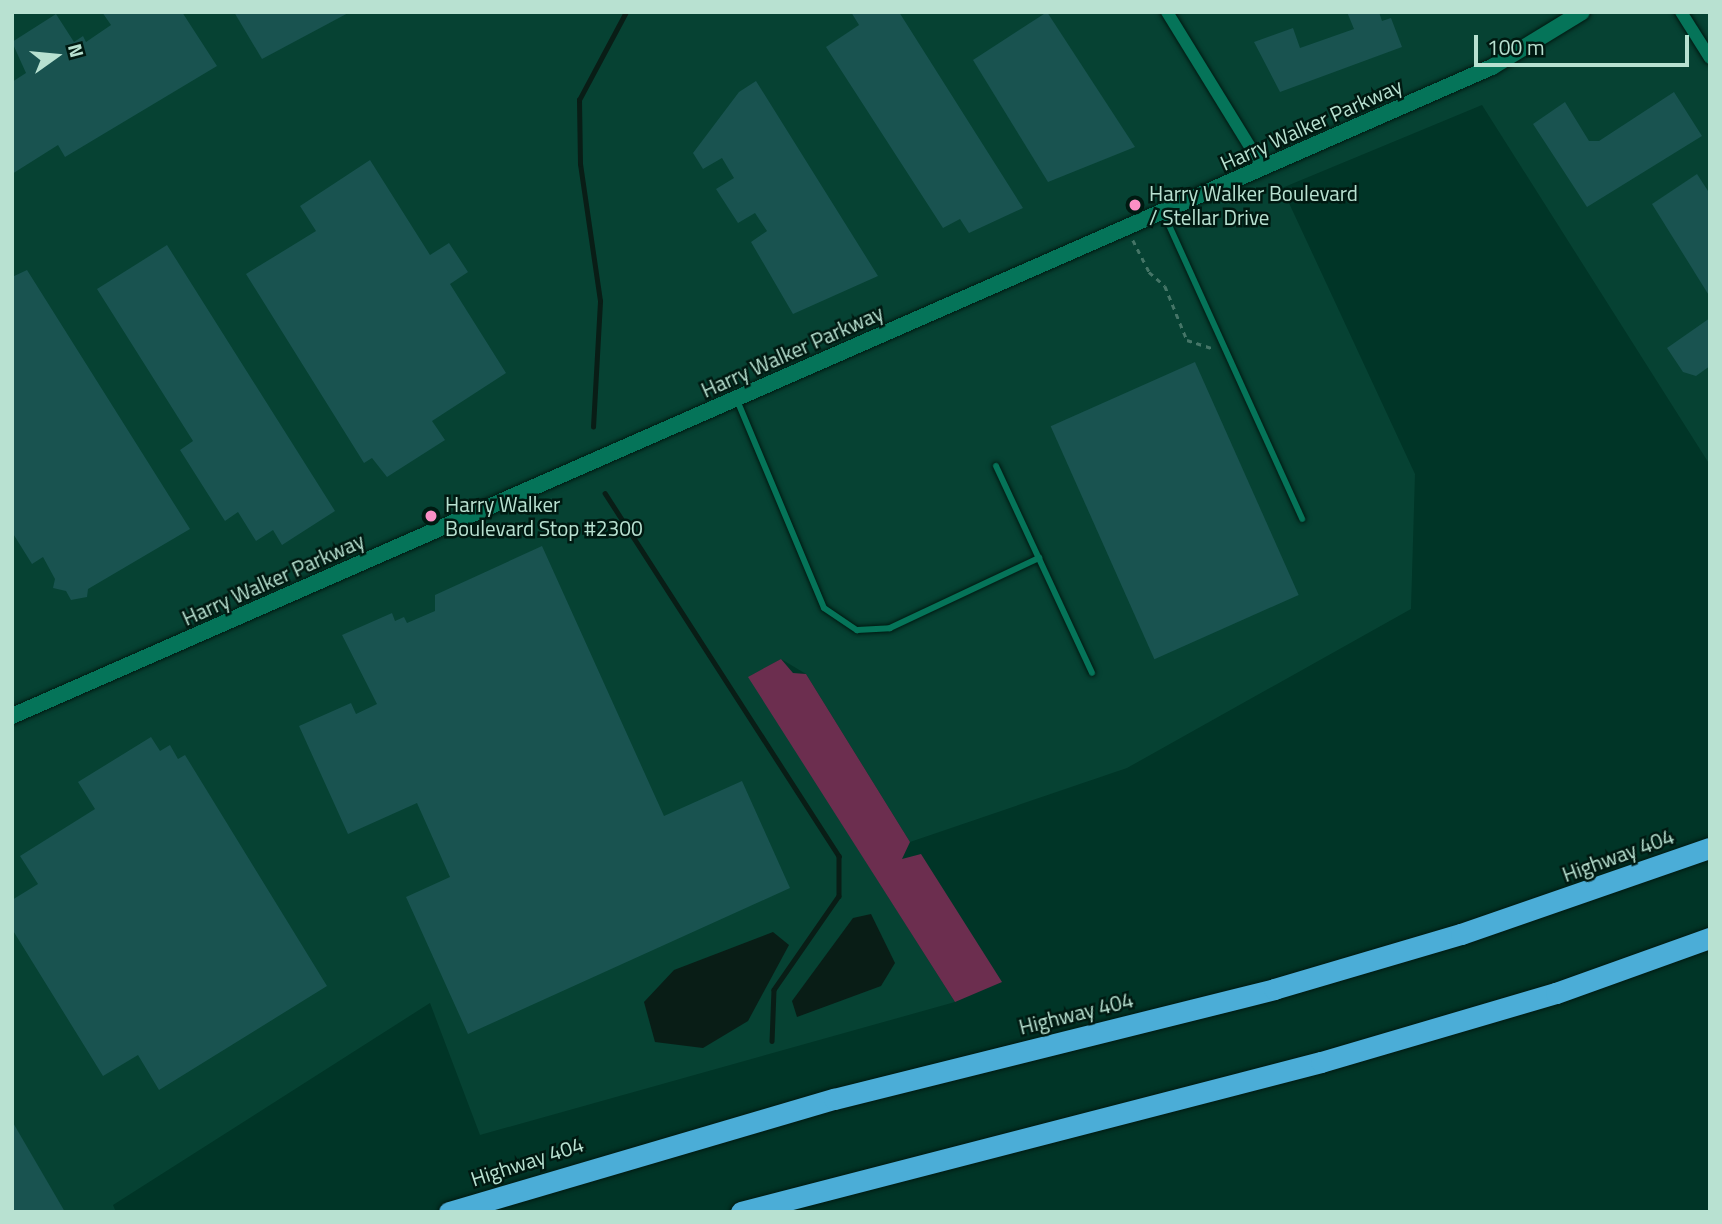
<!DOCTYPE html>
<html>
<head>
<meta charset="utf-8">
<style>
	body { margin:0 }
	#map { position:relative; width:1722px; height:1224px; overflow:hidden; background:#003527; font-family:"Titillium Web",sans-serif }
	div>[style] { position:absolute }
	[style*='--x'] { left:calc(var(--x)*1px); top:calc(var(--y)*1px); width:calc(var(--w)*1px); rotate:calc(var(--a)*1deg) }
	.built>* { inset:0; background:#064233 }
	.green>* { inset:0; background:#6c2e4f }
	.water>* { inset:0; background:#091d16 }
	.stream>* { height:4.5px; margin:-2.25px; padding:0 2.25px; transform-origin:2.25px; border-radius:2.25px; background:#091d16 }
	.building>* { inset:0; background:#195350; transform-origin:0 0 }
	.path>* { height:2.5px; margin-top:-1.25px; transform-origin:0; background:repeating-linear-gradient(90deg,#457567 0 5px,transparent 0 10px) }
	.roads { filter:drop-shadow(0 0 2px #001911) drop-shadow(0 0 2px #001911) }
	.service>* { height:6px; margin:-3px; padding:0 3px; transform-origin:3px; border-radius:3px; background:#057459 }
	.minor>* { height:12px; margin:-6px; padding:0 6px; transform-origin:6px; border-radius:6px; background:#057459 }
	.tertiary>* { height:16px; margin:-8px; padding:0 8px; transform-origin:8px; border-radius:8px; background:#057459 }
	.motorway>* { height:21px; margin:-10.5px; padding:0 10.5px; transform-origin:10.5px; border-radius:10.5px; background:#4badd7 }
	.dots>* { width:19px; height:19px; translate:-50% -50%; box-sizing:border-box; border:4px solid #001911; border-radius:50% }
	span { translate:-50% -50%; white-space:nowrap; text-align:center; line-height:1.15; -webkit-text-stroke:5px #001911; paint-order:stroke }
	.street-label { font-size:21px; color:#b8e1d1 }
	.poi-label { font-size:21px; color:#b8e1d1 }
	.left { translate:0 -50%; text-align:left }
	.frame { position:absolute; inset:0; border:14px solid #b8e1d1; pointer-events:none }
	.north { position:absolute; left:21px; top:21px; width:70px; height:70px; -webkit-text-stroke:5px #001911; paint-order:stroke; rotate:75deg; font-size:19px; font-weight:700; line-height:28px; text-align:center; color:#b8e1d1 }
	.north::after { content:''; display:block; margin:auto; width:24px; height:32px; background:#b8e1d1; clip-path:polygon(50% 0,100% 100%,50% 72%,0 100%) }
	.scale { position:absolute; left:1474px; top:35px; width:215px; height:32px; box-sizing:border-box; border:4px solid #b8e1d1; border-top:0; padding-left:9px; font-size:21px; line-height:24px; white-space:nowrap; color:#b8e1d1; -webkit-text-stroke:5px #001911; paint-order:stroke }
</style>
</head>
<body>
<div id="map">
	<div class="built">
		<i style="clip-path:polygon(12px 12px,1710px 12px,1710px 465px,1482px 105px,1282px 188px,1415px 474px,1411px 609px,1127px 768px,910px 842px,806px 674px,781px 659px,749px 677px,955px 1002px,480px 1135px,430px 1003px,113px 1205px,116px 1212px,12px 1212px)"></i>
	</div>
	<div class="green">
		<i style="clip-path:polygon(781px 659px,793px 673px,806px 674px,910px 842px,902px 859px,921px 854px,1002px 982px,955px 1002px,748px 677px)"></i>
	</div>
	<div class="water">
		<i style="clip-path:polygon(871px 914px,895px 963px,881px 986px,797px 1017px,792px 1001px,853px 918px)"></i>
		<i style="clip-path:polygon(773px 932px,789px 945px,748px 1021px,703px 1048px,655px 1042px,644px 1002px,674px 970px)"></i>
	</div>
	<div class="stream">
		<i style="--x:593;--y:427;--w:126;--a:-86.8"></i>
		<i style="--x:600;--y:301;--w:138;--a:-98.3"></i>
		<i style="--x:580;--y:164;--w:64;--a:-90.9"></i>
		<i style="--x:579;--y:100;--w:100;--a:-61.9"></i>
		<i style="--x:605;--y:493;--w:432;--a:57.2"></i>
		<i style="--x:839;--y:856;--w:40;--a:90"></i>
		<i style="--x:839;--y:896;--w:114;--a:124.7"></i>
		<i style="--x:774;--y:990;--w:51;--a:92.2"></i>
	</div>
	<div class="building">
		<i style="clip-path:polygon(102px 12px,182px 12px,217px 66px,65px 157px,58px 145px,12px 174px,12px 82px,26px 73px,12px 42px,56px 14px,74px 42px,83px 36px,86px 42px,111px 25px)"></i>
		<i style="clip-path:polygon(234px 12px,350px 12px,262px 59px)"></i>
		<i style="clip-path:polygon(851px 12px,899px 12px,1023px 208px,969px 233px,960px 219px,943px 228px,826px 47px,859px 25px)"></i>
		<i style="clip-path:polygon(1047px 12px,1135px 147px,1048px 182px,973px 60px)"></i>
		<i style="clip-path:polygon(1347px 12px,1379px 12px,1382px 21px,1391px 18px,1402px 47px,1280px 92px,1254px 42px,1293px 28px,1300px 48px,1354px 29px)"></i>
		<i style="clip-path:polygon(756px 81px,878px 276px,793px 314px,751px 242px,767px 231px,755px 213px,738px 223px,716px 189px,734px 178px,722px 158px,703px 169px,693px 153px,739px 92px)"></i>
		<i style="clip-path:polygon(1674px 92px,1702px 136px,1587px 207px,1533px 124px,1565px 102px,1589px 141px,1599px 141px)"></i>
		<i style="clip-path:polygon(370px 160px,430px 255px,449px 243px,468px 272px,450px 284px,506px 373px,432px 421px,445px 440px,387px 477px,372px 458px,364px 463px,246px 274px,316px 231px,300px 206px)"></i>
		<i style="clip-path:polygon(1697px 174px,1710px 194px,1710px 297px,1652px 204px)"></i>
		<i style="clip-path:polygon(167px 245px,335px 511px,282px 545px,273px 530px,256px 541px,238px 512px,225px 521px,180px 450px,193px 441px,97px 289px)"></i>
		<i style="clip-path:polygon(27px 270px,190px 529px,88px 589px,87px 597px,71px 600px,66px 591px,53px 588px,55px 579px,43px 557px,32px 564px,12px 532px,12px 277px)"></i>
		<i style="clip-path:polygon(1710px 318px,1710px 366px,1696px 376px,1683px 372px,1667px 348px)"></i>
		<i style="left:1195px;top:362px;width:255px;height:158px;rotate:66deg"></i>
		<i style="clip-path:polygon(542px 546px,664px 816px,742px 781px,790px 888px,468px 1034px,406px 897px,450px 877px,417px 803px,348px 834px,299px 726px,351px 703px,356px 714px,377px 704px,342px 635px,392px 613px,395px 621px,404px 617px,407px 623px,435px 611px,435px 595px)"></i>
		<i style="clip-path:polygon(151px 737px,160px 751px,170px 745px,178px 759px,185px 755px,327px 986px,159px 1090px,138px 1055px,103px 1076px,12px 929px,12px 900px,38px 884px,20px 856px,95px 809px,78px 782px)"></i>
		<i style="clip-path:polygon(12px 1121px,65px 1212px,12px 1212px)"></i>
	</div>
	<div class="path">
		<i style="--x:1133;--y:240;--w:36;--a:63"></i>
		<i style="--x:1149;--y:272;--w:21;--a:41"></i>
		<i style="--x:1165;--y:286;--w:58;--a:67.8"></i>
		<i style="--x:1187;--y:340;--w:29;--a:18"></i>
	</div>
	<div class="roads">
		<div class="service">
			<i style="--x:1163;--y:212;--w:337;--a:65.6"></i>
			<i style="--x:737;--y:400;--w:225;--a:67.3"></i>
			<i style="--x:824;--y:608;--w:40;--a:34"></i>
			<i style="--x:857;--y:630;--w:33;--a:-3"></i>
			<i style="--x:890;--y:628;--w:165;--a:-25.2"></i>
			<i style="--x:996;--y:466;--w:228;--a:65.1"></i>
		</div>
		<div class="minor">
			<i style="--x:1167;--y:12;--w:183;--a:58.4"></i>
			<i style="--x:1681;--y:12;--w:54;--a:57.8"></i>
		</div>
		<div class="tertiary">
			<i style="--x:12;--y:716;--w:1616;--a:-23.68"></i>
			<i style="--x:1492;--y:67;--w:105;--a:-31.4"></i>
		</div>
		<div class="motorway">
			<i style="--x:449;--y:1212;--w:401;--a:-16.4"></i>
			<i style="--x:834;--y:1099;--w:454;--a:-14"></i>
			<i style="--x:1274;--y:989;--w:195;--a:-16.4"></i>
			<i style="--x:1461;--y:934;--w:263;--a:-19.1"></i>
			<i style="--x:741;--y:1212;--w:599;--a:-14.5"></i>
			<i style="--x:1321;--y:1062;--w:245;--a:-16.4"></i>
			<i style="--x:1556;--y:993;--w:164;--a:-19.7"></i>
		</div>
	</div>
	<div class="dots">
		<i style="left:1135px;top:205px;background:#fb8fc5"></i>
		<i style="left:431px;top:516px;background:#fb8fc5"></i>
	</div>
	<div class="street-label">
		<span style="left:1311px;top:124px;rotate:-24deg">Harry Walker Parkway</span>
		<span style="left:792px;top:351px;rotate:-24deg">Harry Walker Parkway</span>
		<span style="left:273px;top:579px;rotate:-24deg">Harry Walker Parkway</span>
		<span style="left:1618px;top:855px;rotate:-20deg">Highway 404</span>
		<span style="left:1076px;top:1013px;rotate:-14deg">Highway 404</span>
		<span style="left:527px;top:1161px;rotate:-18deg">Highway 404</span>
	</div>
	<div class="poi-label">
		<span class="left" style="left:1149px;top:205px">Harry Walker Boulevard<br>/ Stellar Drive</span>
		<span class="left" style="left:445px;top:516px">Harry Walker<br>Boulevard Stop #2300</span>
	</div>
	<div class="frame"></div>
	<div class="north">N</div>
	<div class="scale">100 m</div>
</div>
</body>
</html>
